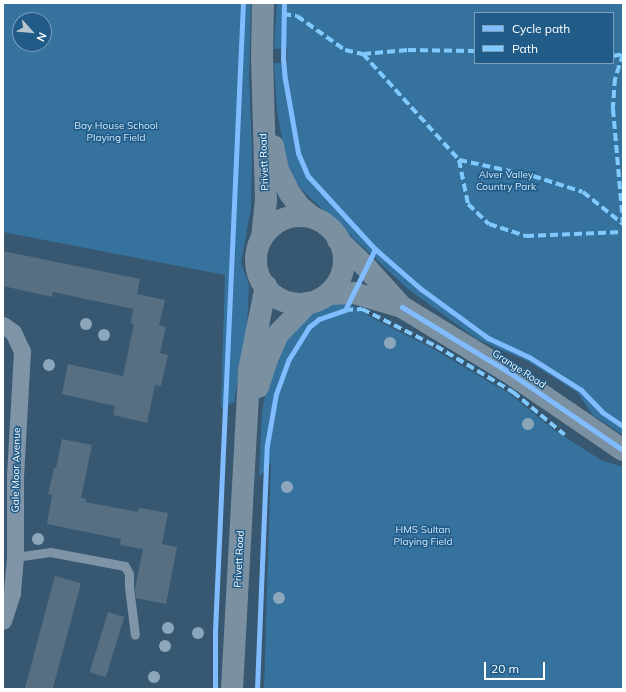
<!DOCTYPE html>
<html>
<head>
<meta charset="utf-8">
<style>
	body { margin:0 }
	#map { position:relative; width:626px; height:692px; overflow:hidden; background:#385871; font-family:Mulish,sans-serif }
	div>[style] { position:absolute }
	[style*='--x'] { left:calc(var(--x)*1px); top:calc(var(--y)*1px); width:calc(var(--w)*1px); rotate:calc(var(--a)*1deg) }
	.green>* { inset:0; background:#35729e }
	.building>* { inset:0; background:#566f83; transform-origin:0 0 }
	.lane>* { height:9px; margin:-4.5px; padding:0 4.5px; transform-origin:4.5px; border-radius:4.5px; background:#7f94a6 }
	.street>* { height:17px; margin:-8.5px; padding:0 8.5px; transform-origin:8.5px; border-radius:8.5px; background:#7f94a6 }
	.secondary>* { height:22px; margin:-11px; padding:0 11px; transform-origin:11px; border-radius:11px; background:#7b91a1 }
	.secondary>.ring { margin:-11px; padding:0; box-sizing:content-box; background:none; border:22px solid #7b91a1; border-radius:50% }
	.quiet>* { height:4px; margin-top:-2px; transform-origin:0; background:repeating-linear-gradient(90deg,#80caff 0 8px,transparent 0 12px) }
	.cycleway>* { height:5px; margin:-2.5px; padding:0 2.5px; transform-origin:2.5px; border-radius:2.5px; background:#80bcff }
	.trees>* { width:12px; height:12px; margin:-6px; border-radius:50%; background:#8ca7bb }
	span { translate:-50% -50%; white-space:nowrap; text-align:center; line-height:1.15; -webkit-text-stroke:3px #215c88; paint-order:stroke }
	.park-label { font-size:10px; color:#d0e7f8 }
	.street-label { font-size:10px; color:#fff }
	.frame { position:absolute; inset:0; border:4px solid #fff; pointer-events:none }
	.legend { position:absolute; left:474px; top:12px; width:140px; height:52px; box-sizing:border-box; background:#215c88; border:1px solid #7a9db8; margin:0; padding:5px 7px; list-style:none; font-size:12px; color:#fff }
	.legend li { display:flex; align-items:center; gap:8px; height:20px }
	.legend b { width:20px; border:1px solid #7a9db8 }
	.north { position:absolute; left:12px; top:12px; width:40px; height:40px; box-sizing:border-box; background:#215c88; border:1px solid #7a9db8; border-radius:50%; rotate:117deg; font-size:11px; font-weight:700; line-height:16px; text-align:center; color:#fff }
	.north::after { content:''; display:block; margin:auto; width:14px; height:18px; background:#b9c5cd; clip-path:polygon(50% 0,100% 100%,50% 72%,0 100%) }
	.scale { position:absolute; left:484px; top:662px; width:61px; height:18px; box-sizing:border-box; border:2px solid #fff; border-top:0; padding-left:5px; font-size:12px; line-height:14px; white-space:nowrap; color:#fff; -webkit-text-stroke:3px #215c88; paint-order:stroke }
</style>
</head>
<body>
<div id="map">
	<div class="green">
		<i style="clip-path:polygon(evenodd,3px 3px,251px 3px,249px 76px,252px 149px,251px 208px,241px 263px,249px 285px,247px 327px,234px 402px,221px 408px,225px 275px,3px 232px,3px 3px,20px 20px,44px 20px,44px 44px,20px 44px,20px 20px)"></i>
		<i style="clip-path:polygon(evenodd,277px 3px,623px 3px,623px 435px,593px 415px,577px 392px,529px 362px,477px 339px,408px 289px,304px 192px,292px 176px,285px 156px,277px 110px,274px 63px,287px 63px,287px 48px,274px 49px,277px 3px,475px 13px,613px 13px,613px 63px,475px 63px,475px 13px)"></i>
		<i style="clip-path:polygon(345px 301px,374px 319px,430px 347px,510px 394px,554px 430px,601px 460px,623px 467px,623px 689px,264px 689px,271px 463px,259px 477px,262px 413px,267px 383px,282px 345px,316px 307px)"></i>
	</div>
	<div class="building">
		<i style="clip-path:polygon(3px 251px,140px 279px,137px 294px,165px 300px,159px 325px,166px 327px,160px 353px,168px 355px,161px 386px,155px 385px,147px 423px,113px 415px,115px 406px,62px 394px,68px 364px,123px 376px,134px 324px,131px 323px,133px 309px,53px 292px,52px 297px,3px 286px)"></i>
		<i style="clip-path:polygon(62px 439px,92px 445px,81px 498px,86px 499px,85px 502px,138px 512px,139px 508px,168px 513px,162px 544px,177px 547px,166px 604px,136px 598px,135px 589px,143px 549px,120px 545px,121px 539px,47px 524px,52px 495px,48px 494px,54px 468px,56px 468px)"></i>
		<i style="left:55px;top:576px;width:27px;height:118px;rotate:15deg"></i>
		<i style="left:108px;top:612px;width:17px;height:63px;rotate:17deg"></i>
	</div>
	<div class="lane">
		<i style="--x:15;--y:557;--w:35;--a:-8"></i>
		<i style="--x:50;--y:552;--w:76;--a:10.6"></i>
		<i style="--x:125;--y:566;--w:9;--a:63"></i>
		<i style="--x:129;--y:574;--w:13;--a:90"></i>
		<i style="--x:129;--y:587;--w:48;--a:82.9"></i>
	</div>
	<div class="street">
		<i style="--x:3;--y:325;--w:12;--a:35"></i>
		<i style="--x:13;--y:332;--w:21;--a:65"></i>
		<i style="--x:22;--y:351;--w:126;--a:93.2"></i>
		<i style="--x:15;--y:477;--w:80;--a:90"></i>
		<i style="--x:15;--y:557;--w:36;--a:95"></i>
		<i style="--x:12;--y:593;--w:29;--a:108"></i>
	</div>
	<div class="secondary">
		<i style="--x:273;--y:146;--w:25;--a:78"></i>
		<i style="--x:278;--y:170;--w:25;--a:63"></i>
		<i style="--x:289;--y:192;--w:17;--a:54"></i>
		<i style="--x:299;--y:206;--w:19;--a:39"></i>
		<i class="ring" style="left:256px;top:216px;width:66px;height:66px"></i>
		<i style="--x:262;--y:238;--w:38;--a:-84"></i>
		<i style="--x:266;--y:200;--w:142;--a:-91.6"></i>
		<i style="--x:262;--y:58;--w:55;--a:-89"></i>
		<i style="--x:338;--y:240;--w:39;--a:44"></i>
		<i style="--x:366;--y:267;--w:54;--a:48"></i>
		<i style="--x:328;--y:294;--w:26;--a:-2"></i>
		<i style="--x:354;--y:293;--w:50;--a:16.3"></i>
		<i style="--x:402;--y:307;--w:123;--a:31.4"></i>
		<i style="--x:507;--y:371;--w:140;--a:34.3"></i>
		<i style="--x:258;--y:387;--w:29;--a:-72"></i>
		<i style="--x:267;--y:359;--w:27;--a:-66"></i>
		<i style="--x:278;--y:334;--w:43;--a:-45.9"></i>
		<i style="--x:232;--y:689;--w:319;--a:-86.9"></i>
		<i style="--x:249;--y:370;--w:86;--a:-78.6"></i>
	</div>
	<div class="quiet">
		<i style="--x:283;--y:14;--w:14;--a:8"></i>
		<i style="--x:297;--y:16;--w:59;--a:35.3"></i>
		<i style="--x:345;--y:50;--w:18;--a:13"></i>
		<i style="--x:363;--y:54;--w:45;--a:-5.1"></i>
		<i style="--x:408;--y:50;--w:67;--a:0.9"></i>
		<i style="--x:363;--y:54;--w:143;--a:47.8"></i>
		<i style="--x:459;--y:160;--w:76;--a:12.2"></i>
		<i style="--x:533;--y:176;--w:52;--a:17.7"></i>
		<i style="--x:583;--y:192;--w:51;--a:38.7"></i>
		<i style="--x:623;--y:54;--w:25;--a:108"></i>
		<i style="--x:615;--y:78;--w:31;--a:94"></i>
		<i style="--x:613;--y:109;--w:115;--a:85"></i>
		<i style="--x:613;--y:56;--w:10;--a:-11"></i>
		<i style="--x:459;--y:160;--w:45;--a:78.4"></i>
		<i style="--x:468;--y:204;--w:29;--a:44"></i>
		<i style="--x:489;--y:224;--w:39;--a:18"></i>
		<i style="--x:526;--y:236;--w:97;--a:-2.4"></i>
		<i style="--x:345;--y:310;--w:17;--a:-3"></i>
		<i style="--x:362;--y:309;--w:83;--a:26.6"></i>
		<i style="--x:436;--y:346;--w:90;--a:30.9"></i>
		<i style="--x:513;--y:392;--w:67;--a:39.6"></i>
	</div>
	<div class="cycleway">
		<i style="--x:284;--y:3;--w:55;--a:91"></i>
		<i style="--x:283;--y:58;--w:21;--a:85"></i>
		<i style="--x:285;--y:79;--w:75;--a:80"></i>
		<i style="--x:298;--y:153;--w:25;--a:67"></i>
		<i style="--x:308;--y:176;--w:99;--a:47.5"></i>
		<i style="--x:375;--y:249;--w:61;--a:41"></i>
		<i style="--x:421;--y:289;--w:83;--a:36.2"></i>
		<i style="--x:488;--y:338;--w:45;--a:24.9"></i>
		<i style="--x:529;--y:357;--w:62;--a:32.4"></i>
		<i style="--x:581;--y:390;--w:30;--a:46"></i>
		<i style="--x:602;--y:412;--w:25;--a:34"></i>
		<i style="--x:402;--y:307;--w:123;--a:31.4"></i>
		<i style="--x:507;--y:371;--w:140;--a:34.3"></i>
		<i style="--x:215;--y:689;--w:58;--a:-90"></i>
		<i style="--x:215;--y:631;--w:629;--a:-87.45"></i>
		<i style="--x:257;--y:689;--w:244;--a:-87.7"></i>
		<i style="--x:267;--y:445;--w:52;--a:-80"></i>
		<i style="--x:276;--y:394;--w:37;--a:-70"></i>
		<i style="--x:289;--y:359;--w:38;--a:-58"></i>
		<i style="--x:309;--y:327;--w:13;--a:-39"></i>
		<i style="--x:319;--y:319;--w:28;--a:-19"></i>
		<i style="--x:345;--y:310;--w:68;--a:-63.8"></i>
	</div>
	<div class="trees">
		<i style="left:86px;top:324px"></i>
		<i style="left:104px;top:335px"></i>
		<i style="left:390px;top:343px"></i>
		<i style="left:49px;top:365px"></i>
		<i style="left:528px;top:424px"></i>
		<i style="left:287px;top:487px"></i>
		<i style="left:38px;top:539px"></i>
		<i style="left:279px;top:598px"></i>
		<i style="left:168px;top:628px"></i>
		<i style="left:198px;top:633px"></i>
		<i style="left:165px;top:646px"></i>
		<i style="left:154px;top:677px"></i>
	</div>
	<div class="park-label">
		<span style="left:116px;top:131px">Bay House School<br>Playing Field</span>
		<span style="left:506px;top:180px">Alver Valley<br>Country Park</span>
		<span style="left:423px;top:535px">HMS Sultan<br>Playing Field</span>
	</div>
	<div class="street-label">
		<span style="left:264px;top:162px;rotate:-92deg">Privett Road</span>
		<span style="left:519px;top:369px;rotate:33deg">Grange Road</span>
		<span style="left:16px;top:470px;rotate:-89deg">Gale Moor Avenue</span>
		<span style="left:239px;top:559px;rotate:-87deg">Privett Road</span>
	</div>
	<div class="frame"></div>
	<ul class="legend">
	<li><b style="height:5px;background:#80bcff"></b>Cycle path</li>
	<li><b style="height:5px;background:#80caff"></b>Path</li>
	</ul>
	<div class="north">N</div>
	<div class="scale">20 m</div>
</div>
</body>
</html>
